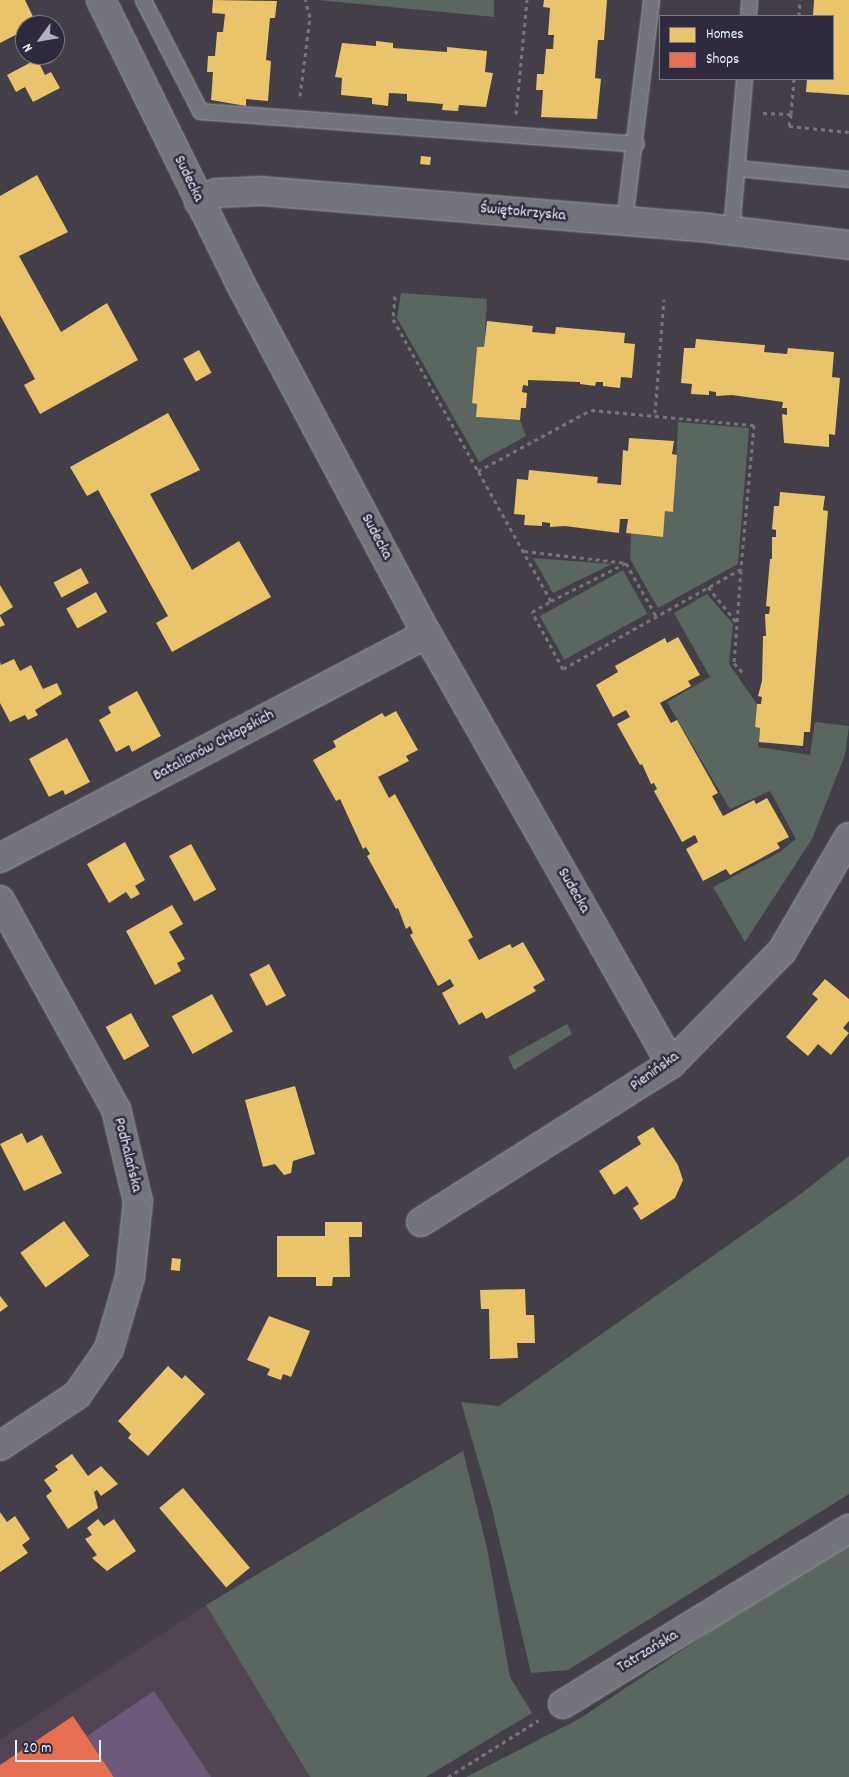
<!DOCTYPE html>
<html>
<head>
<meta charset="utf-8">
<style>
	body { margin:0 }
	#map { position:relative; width:849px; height:1777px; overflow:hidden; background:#433e47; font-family:Dekko,sans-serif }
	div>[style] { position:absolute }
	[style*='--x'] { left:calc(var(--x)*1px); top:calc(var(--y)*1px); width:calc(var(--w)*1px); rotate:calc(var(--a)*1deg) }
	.built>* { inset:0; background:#514553 }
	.green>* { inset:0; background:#596760; transform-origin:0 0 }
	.homes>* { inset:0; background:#e9c46a; transform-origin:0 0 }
	.shops>* { inset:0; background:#e76f51 }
	.offices>* { inset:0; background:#6d597a }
	.path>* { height:3px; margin-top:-1.5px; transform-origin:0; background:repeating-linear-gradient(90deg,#75747a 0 4px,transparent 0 8px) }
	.roads { filter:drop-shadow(0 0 1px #a0a0a6) drop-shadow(0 0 1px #a0a0a6) }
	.lane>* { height:15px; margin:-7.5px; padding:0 7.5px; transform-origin:7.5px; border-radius:7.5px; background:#74757c }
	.street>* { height:28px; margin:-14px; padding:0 14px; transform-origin:14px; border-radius:14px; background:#74757c }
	span { translate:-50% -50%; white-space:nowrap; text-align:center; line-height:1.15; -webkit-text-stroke:5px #2f2a3d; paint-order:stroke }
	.street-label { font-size:16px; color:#e8f1f8 }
	.legend { position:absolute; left:659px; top:15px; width:175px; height:65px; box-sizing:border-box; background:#2f2a3d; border:1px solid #797a88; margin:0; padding:6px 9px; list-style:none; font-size:15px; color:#e8f1f8 }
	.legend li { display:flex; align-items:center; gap:10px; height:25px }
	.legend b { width:25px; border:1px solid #797a88 }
	.north { position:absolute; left:15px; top:15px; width:50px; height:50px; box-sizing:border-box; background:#2f2a3d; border:1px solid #797a88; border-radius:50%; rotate:238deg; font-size:14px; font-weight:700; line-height:20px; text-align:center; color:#e8f1f8 }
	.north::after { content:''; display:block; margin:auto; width:18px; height:22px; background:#aeb2ba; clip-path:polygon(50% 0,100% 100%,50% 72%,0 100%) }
	.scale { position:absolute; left:15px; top:1740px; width:86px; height:22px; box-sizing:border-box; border:2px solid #e8f1f8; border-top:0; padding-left:6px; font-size:15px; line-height:18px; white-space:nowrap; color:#e8f1f8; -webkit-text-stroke:4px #2f2a3d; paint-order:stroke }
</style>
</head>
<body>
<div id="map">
	<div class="built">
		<i style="clip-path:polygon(206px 1605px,310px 1777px,0 1777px,0 1740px)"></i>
	</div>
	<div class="green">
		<i style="clip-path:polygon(318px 0,494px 0,494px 17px)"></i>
		<i style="clip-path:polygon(401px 293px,487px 299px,484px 347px,477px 347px,472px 403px,477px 404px,476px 417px,520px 420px,526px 436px,479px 462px,397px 318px)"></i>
		<i style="clip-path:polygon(678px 422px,749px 428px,738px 564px,658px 608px,630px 559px,631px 534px,662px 537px,665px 511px,673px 511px)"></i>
		<i style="clip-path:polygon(533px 558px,612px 564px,553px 593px)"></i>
		<i style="left:623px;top:570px;width:50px;height:95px;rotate:61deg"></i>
		<i style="clip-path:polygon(707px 594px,733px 624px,729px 664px,757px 704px,755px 727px,760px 728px,758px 747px,810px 755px,815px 722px,849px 726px,845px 755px,812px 839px,745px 942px,713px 887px,780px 852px,796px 839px,770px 791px,730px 809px,667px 702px,710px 677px,674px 613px)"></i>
		<i style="clip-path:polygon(567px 1024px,572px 1034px,514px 1070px,508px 1057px)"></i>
		<i style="clip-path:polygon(849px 1156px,849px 1494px,568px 1670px,531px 1673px,491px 1505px,461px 1402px,499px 1406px,798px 1196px)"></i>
		<i style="clip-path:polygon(463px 1451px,487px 1548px,510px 1677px,532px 1713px,426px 1777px,310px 1777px,206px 1605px)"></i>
		<i style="clip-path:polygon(849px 1546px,849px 1777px,466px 1777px,579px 1719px,717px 1627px)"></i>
	</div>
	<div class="homes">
		<i style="clip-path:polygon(0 0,25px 0,37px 25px,25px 25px,25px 30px,0 43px)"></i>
		<i style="clip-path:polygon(213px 0,277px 1px,275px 18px,270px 18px,266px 60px,271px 61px,268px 101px,246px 99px,246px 106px,211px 100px,213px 72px,207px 72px,208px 56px,215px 56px,217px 32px,223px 32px,225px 14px,212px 13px)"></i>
		<i style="clip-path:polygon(544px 0,607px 0,604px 40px,598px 40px,595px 78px,601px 79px,597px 119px,541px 117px,543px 90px,536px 90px,537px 74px,544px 74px,546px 49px,553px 49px,554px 35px,548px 35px,550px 8px,543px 7px)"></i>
		<i style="clip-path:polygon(814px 0,849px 0,849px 95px,806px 92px,807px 79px,833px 79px,833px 16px,813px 16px)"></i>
		<i style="clip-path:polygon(376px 41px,393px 43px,393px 48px,447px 52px,447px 47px,487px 51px,485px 72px,493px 73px,486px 107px,459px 105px,458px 111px,442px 110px,443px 104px,407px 101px,407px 94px,389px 93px,388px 106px,372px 104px,372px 98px,341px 95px,342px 78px,335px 77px,342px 43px,376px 46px)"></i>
		<i style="clip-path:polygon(37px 59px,45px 75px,51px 72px,60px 88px,33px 102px,25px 87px,16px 92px,7px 75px)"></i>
		<i style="left:421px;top:156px;width:10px;height:8px;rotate:6deg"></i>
		<i style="clip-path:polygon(37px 175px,68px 232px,19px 256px,61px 332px,107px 303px,138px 360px,40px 414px,24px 385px,35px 379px,0 315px,0 196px)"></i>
		<i style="clip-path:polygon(487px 321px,533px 326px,532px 332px,555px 334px,556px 327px,625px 333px,624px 343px,635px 344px,632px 378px,621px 377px,620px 388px,603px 386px,603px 382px,596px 382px,595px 386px,580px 384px,580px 382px,528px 380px,528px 386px,523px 385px,522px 392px,527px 393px,526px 408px,521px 408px,520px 420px,476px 417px,477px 404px,472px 403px,477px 347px,484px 347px)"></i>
		<i style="clip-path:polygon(696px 339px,765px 345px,764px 352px,787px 354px,788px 348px,834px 352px,832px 377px,840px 378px,835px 435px,829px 434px,829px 447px,784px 443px,782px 414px,787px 415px,787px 408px,782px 408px,783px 402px,732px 395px,716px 396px,716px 392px,709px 391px,709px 395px,691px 394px,692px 384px,681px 383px,684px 348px,695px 348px)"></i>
		<i style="left:199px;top:350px;width:26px;height:18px;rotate:61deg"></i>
		<i style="clip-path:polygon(168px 413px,200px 470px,150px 494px,192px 570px,239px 541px,271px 597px,172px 652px,156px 623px,168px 616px,98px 490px,87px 496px,70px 467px)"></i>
		<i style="clip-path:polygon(629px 438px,674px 441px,672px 454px,677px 455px,673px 512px,665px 511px,663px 537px,626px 533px,628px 519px,620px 519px,619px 533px,565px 526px,550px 527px,550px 523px,542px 522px,542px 526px,524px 525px,525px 515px,514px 514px,517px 479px,528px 480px,529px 470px,598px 477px,597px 483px,621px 485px,623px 450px,628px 451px)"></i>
		<i style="clip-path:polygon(780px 492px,825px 496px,823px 510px,828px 511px,810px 732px,804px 732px,803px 746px,759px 742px,760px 728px,755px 727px,757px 704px,761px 704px,762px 697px,758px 696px,762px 681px,763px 636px,766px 636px,765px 614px,769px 614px,770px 607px,766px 606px,770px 559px,772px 559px,772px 537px,776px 537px,776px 530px,772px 529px,774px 506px,779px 506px)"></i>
		<i style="left:81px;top:568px;width:17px;height:31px;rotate:62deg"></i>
		<i style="clip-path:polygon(0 585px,13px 607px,0 615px)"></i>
		<i style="left:96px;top:592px;width:23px;height:34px;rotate:61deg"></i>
		<i style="clip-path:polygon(0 616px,5px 625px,0 627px)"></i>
		<i style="clip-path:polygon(678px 637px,700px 675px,688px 681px,691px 686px,660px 703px,671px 723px,677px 720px,718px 793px,712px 796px,723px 816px,754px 800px,756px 804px,767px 798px,789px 837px,777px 843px,780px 848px,730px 875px,726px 869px,703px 881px,686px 849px,698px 842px,695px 835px,682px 842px,654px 791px,657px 789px,654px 783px,651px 784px,642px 764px,640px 765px,617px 724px,630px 717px,626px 710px,613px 717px,596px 685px,618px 672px,615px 666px,665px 638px,667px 643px)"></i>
		<i style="clip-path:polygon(14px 659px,20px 671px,31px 665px,43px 689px,57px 683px,62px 694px,35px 710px,38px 715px,28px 720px,25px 715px,10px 722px,0 703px,0 662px,1px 665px)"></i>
		<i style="clip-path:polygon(137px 691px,161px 736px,132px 752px,129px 745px,116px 752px,99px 720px,111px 713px,108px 707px)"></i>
		<i style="clip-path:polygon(396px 711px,418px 750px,406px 756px,409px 761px,378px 777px,389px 798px,395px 794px,473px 937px,468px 940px,479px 960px,510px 944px,512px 948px,523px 942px,545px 980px,533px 987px,536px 991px,486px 1019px,482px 1012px,459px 1025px,442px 993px,454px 986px,450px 979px,438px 986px,410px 935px,413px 933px,410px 926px,406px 929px,398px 908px,396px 909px,367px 856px,370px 854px,366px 847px,363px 849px,340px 799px,336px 801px,313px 760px,336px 747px,333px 741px,382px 713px,385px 717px)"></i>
		<i style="clip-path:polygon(67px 738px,90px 782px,65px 795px,63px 790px,49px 797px,29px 759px)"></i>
		<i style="clip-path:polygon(125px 842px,145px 880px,135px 886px,140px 894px,131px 899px,126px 892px,109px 903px,87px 864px)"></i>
		<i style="left:191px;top:844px;width:52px;height:25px;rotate:61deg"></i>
		<i style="clip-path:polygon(172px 905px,183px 924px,169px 932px,185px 959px,177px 963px,181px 971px,155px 985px,126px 931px)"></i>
		<i style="left:269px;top:964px;width:36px;height:22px;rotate:62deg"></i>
		<i style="clip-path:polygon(825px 979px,849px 999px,849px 1021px,843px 1028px,849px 1033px,831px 1055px,818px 1044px,808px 1056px,786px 1037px,818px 999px,812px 994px)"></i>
		<i style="left:212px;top:994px;width:43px;height:46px;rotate:61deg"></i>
		<i style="left:131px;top:1013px;width:38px;height:29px;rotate:61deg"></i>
		<i style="clip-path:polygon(295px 1086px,315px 1154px,293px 1161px,291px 1173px,284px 1175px,275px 1164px,263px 1167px,245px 1100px)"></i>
		<i style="clip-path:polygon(653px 1127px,678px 1165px,683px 1180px,675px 1198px,641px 1220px,633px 1208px,639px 1204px,627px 1186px,614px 1195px,599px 1171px,641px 1144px,637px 1137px)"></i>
		<i style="clip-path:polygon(22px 1133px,27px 1143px,42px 1135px,62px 1173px,24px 1191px,0 1144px)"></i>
		<i style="left:64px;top:1221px;width:43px;height:54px;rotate:54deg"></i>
		<i style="clip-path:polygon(325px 1222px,362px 1222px,362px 1237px,349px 1237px,350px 1277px,333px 1277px,332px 1286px,316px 1286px,316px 1277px,277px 1277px,277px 1236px,325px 1236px)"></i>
		<i style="left:172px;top:1258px;width:9px;height:12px;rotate:6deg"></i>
		<i style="clip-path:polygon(525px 1289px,526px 1315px,534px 1315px,535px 1343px,517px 1343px,518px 1358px,490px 1359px,489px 1309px,481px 1309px,480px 1290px)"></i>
		<i style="clip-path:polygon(0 1296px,8px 1306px,0 1312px)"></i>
		<i style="clip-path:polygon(269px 1316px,310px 1331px,291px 1377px,283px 1374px,281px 1380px,267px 1375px,270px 1369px,247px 1360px)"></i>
		<i style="clip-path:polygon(168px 1366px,182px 1379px,185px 1375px,205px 1394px,148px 1456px,128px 1438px,131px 1434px,118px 1421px)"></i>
		<i style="clip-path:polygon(72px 1454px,88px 1476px,101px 1466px,118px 1484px,101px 1496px,97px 1490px,94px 1492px,98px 1508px,68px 1529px,46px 1496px,52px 1491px,44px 1480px,58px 1470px,55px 1466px)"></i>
		<i style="left:183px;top:1488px;width:104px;height:31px;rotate:50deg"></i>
		<i style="clip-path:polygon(0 1512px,7px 1522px,15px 1516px,30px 1539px,22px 1545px,28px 1553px,0 1572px)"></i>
		<i style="clip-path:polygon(98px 1519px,104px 1526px,114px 1519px,136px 1551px,107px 1571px,92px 1558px,97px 1555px,85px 1539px,92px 1535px,87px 1528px)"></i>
	</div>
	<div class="shops">
		<i style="clip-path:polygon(73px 1716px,114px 1777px,0 1777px,0 1765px)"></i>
	</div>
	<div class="offices">
		<i style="clip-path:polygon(154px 1691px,211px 1777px,114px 1777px,87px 1736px)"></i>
	</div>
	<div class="path">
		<i style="--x:799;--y:16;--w:16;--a:-86"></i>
		<i style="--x:300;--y:96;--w:80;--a:-82.8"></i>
		<i style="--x:310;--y:17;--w:18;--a:-106"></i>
		<i style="--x:763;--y:113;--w:28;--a:2"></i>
		<i style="--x:791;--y:114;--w:12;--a:99"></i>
		<i style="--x:789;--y:126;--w:60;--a:5.7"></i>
		<i style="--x:516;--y:114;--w:115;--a:-84.5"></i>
		<i style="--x:791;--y:114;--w:35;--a:-85"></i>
		<i style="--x:395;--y:296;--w:23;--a:95"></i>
		<i style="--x:393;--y:319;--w:174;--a:60.8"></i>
		<i style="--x:591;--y:410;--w:164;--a:5.3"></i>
		<i style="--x:754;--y:425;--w:145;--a:95.2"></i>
		<i style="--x:741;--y:569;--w:204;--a:150.7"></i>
		<i style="--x:563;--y:669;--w:65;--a:-118.5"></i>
		<i style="--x:532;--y:612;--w:22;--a:-30"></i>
		<i style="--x:551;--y:601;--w:149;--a:-119.3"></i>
		<i style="--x:478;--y:471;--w:128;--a:-28.4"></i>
		<i style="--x:655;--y:413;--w:114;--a:-85.5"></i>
		<i style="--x:524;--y:551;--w:103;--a:6.7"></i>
		<i style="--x:626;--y:563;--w:61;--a:60.5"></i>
		<i style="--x:741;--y:570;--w:93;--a:94.3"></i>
		<i style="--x:734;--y:663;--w:16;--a:47"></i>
		<i style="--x:708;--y:587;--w:46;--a:51.1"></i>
		<i style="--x:551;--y:601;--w:84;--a:-26.9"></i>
		<i style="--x:448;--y:1777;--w:107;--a:-32.1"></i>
	</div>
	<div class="roads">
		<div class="lane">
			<i style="--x:143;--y:0;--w:125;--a:62.8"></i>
			<i style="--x:200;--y:111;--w:437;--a:4.3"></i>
			<i style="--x:748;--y:16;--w:16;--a:-86"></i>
			<i style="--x:737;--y:168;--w:113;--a:5.6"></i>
			<i style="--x:624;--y:221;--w:223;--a:-83"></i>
			<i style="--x:731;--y:231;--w:153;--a:-85.1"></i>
		</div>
		<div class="street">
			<i style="--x:101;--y:0;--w:311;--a:63.8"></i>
			<i style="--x:238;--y:279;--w:402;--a:62"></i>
			<i style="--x:427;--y:634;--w:494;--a:60.4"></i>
			<i style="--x:199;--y:202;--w:19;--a:-28"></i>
			<i style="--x:216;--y:193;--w:45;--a:-2.5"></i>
			<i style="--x:261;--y:191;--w:450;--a:4.7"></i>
			<i style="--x:709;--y:228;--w:141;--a:6.9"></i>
			<i style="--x:0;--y:858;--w:482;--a:-27.7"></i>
			<i style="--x:0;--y:900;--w:239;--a:61"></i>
			<i style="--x:116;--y:1109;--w:95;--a:76.6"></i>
			<i style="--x:138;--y:1201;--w:76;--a:96"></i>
			<i style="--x:130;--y:1277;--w:75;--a:106.3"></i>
			<i style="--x:109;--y:1349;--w:56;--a:124.8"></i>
			<i style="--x:77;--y:1395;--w:92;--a:146.5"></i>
			<i style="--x:421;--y:1222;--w:296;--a:-32.3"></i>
			<i style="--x:671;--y:1064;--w:158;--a:-45.5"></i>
			<i style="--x:782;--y:951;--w:132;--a:-59.6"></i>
			<i style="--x:563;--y:1704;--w:335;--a:-31.5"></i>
		</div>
	</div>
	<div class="street-label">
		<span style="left:188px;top:179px;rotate:64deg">Sudecka</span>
		<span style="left:523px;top:213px;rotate:5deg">Świętokrzyska</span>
		<span style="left:376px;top:537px;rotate:62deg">Sudecka</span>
		<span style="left:214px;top:746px;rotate:-28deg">Batalionów Chłopskich</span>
		<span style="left:573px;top:891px;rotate:60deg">Sudecka</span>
		<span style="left:655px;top:1072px;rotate:-36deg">Pienińska</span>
		<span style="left:127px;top:1155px;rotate:76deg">Podhalańska</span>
		<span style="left:648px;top:1652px;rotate:-31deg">Tatrzańska</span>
	</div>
	<ul class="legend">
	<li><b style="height:14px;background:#e9c46a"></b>Homes</li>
	<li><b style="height:14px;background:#e76f51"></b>Shops</li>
	</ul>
	<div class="north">N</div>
	<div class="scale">20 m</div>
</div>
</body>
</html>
